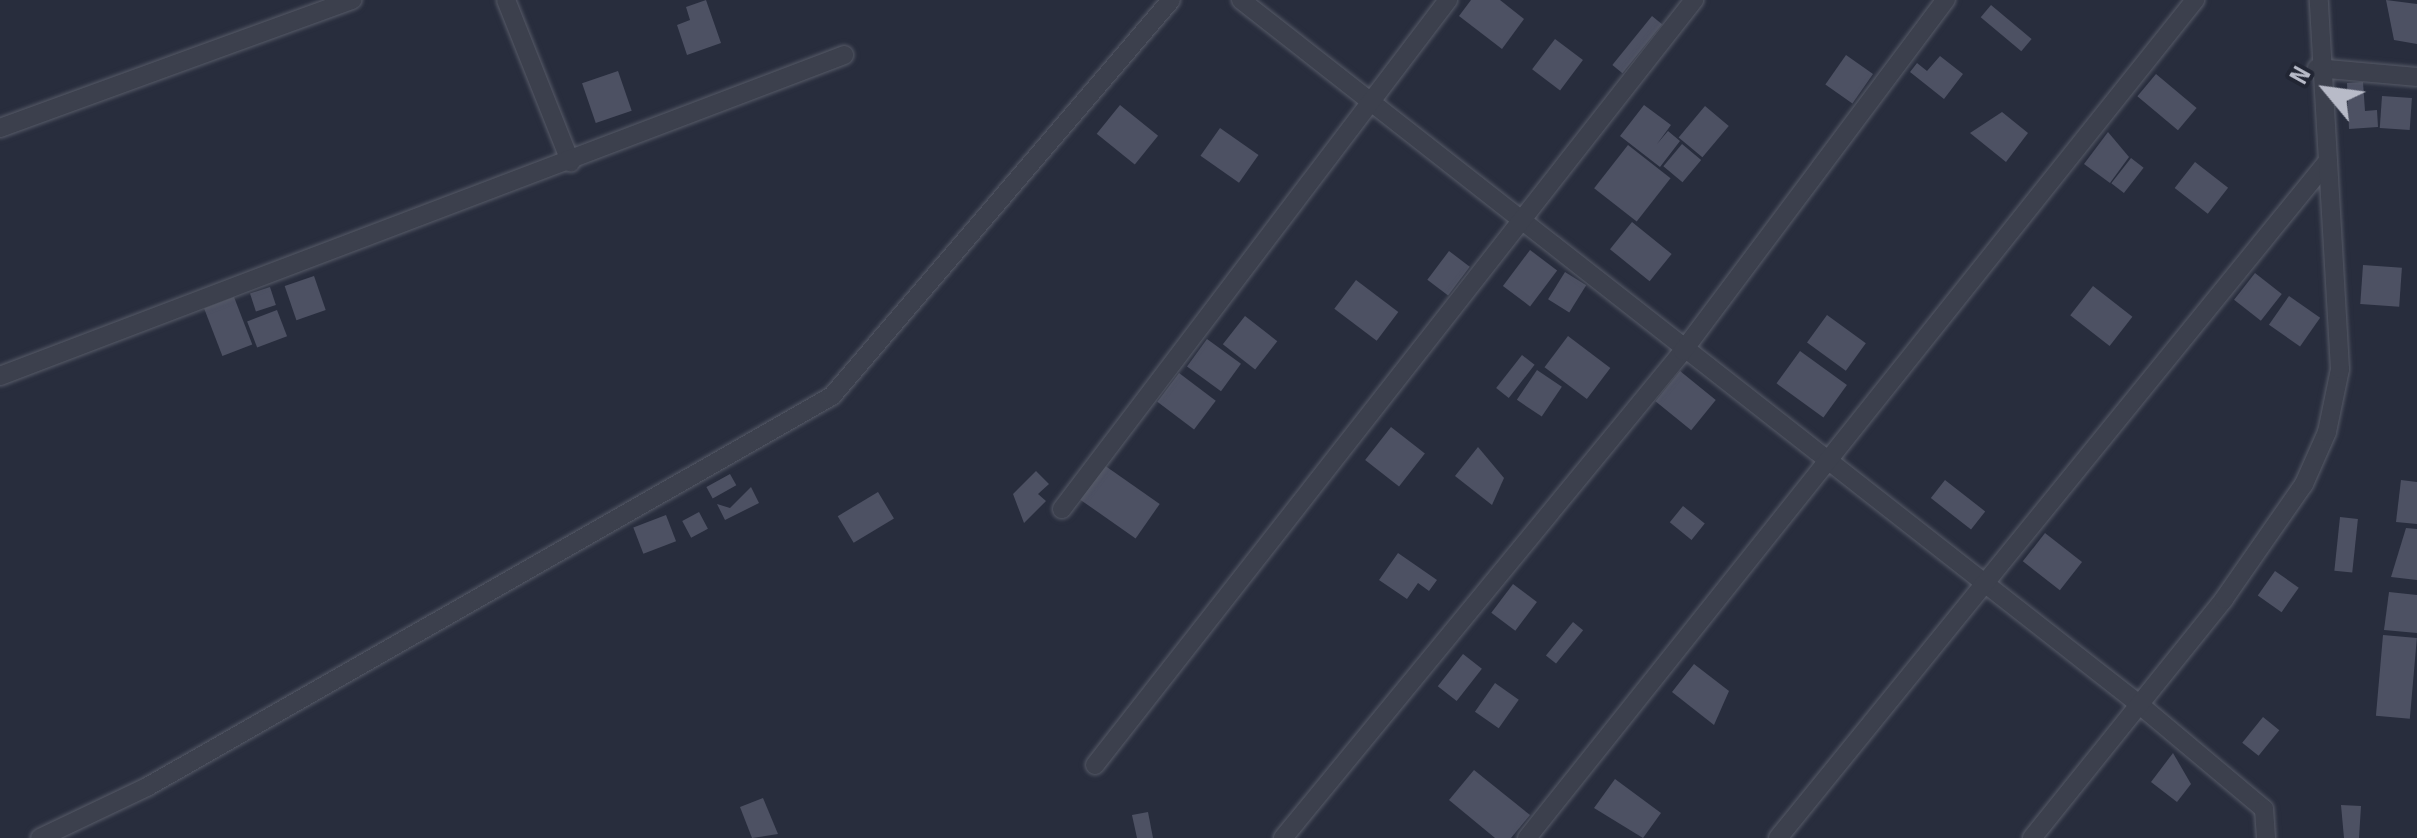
<!DOCTYPE html>
<html>
<head>
<meta charset="utf-8">
<style>
	body { margin:0 }
	#map { position:relative; width:2417px; height:838px; overflow:hidden; background:#282d3d; font-family:"Sofia Sans Condensed",sans-serif }
	div>[style] { position:absolute }
	[style*='--x'] { left:calc(var(--x)*1px); top:calc(var(--y)*1px); width:calc(var(--w)*1px); rotate:calc(var(--a)*1deg) }
	.building>* { inset:0; background:#4d5163; transform-origin:0 0 }
	.roads { filter:drop-shadow(0 0 2px #575b68) drop-shadow(0 0 2px #575b68) }
	.minor>* { height:18px; margin:-9px; padding:0 9px; transform-origin:9px; border-radius:9px; background:#3c404d }
	span { translate:-50% -50%; white-space:nowrap; text-align:center; line-height:1.15; -webkit-text-stroke:8px #212533; paint-order:stroke }
	.north { position:absolute; left:2277px; top:40px; width:100px; height:100px; -webkit-text-stroke:8px #212533; paint-order:stroke; rotate:299deg; font-size:28px; font-weight:700; line-height:40px; text-align:center; color:#b8bbc8 }
	.north::after { content:''; display:block; margin:auto; width:35px; height:45px; background:#b8bbc8; clip-path:polygon(50% 0,100% 100%,50% 72%,0 100%) }
</style>
</head>
<body>
<div id="map">
	<div class="building">
		<i style="clip-path:polygon(706px 0,721px 43px,687px 55px,677px 25px,690px 20px,686px 7px)"></i>
		<i style="clip-path:polygon(1471px 0,1500px 0,1524px 19px,1502px 49px,1459px 16px)"></i>
		<i style="clip-path:polygon(2386px 0,2417px 4px,2417px 44px,2394px 40px)"></i>
		<i style="left:1991px;top:5px;width:53px;height:16px;rotate:40deg"></i>
		<i style="left:1652px;top:16px;width:13px;height:63px;rotate:39deg"></i>
		<i style="left:1555px;top:39px;width:35px;height:38px;rotate:37deg"></i>
		<i style="left:1846px;top:55px;width:33px;height:36px;rotate:35deg"></i>
		<i style="clip-path:polygon(1940px 56px,1963px 74px,1944px 99px,1910px 72px,1917px 63px,1927px 71px)"></i>
		<i style="left:618px;top:71px;width:42px;height:38px;rotate:71deg"></i>
		<i style="left:2156px;top:74px;width:53px;height:29px;rotate:40deg"></i>
		<i style="clip-path:polygon(2363px 82px,2365px 111px,2377px 110px,2378px 127px,2349px 129px,2347px 83px)"></i>
		<i style="left:2382px;top:96px;width:30px;height:32px;rotate:4deg"></i>
		<i style="left:1120px;top:105px;width:49px;height:37px;rotate:39deg"></i>
		<i style="clip-path:polygon(1644px 105px,1671px 125px,1657px 144px,1668px 131px,1680px 141px,1660px 167px,1620px 136px)"></i>
		<i style="left:1705px;top:106px;width:31px;height:41px;rotate:40deg"></i>
		<i style="clip-path:polygon(2002px 112px,2028px 133px,2006px 162px,1970px 133px)"></i>
		<i style="left:1220px;top:128px;width:47px;height:34px;rotate:35deg"></i>
		<i style="clip-path:polygon(2108px 132px,2129px 157px,2110px 183px,2084px 164px)"></i>
		<i style="left:1682px;top:144px;width:25px;height:29px;rotate:40deg"></i>
		<i style="left:1628px;top:145px;width:54px;height:55px;rotate:38deg"></i>
		<i style="left:2131px;top:158px;width:16px;height:32px;rotate:38deg"></i>
		<i style="left:2195px;top:162px;width:42px;height:33px;rotate:38deg"></i>
		<i style="left:1632px;top:222px;width:51px;height:35px;rotate:39deg"></i>
		<i style="left:1530px;top:250px;width:34px;height:45px;rotate:37deg"></i>
		<i style="left:1449px;top:251px;width:26px;height:36px;rotate:37deg"></i>
		<i style="left:2363px;top:265px;width:39px;height:39px;rotate:4deg"></i>
		<i style="left:1565px;top:272px;width:25px;height:32px;rotate:32deg"></i>
		<i style="left:2255px;top:273px;width:34px;height:34px;rotate:38deg"></i>
		<i style="left:314px;top:276px;width:36px;height:31px;rotate:71deg"></i>
		<i style="left:1356px;top:280px;width:53px;height:36px;rotate:37deg"></i>
		<i style="left:2093px;top:286px;width:50px;height:37px;rotate:38deg"></i>
		<i style="left:270px;top:287px;width:19px;height:21px;rotate:72deg"></i>
		<i style="left:2289px;top:296px;width:38px;height:35px;rotate:35deg"></i>
		<i style="left:234px;top:297px;width:51px;height:32px;rotate:69deg"></i>
		<i style="left:277px;top:310px;width:28px;height:32px;rotate:69deg"></i>
		<i style="left:1827px;top:315px;width:48px;height:34px;rotate:36deg"></i>
		<i style="left:1245px;top:316px;width:41px;height:36px;rotate:38deg"></i>
		<i style="left:1568px;top:336px;width:53px;height:39px;rotate:37deg"></i>
		<i style="left:1207px;top:339px;width:42px;height:34px;rotate:36deg"></i>
		<i style="left:1800px;top:351px;width:58px;height:40px;rotate:36deg"></i>
		<i style="left:1522px;top:355px;width:16px;height:42px;rotate:38deg"></i>
		<i style="left:1537px;top:370px;width:30px;height:36px;rotate:34deg"></i>
		<i style="left:1680px;top:371px;width:46px;height:39px;rotate:39deg"></i>
		<i style="left:1179px;top:373px;width:46px;height:36px;rotate:37deg"></i>
		<i style="left:1391px;top:427px;width:43px;height:42px;rotate:38deg"></i>
		<i style="clip-path:polygon(1478px 447px,1504px 478px,1492px 505px,1455px 476px)"></i>
		<i style="left:1104px;top:465px;width:68px;height:42px;rotate:35deg"></i>
		<i style="clip-path:polygon(1036px 471px,1049px 484px,1038px 494px,1046px 501px,1024px 523px,1013px 494px)"></i>
		<i style="left:730px;top:474px;width:13px;height:27px;rotate:61deg"></i>
		<i style="left:1945px;top:480px;width:51px;height:23px;rotate:38deg"></i>
		<i style="clip-path:polygon(2401px 480px,2417px 482px,2417px 524px,2396px 522px)"></i>
		<i style="clip-path:polygon(751px 487px,759px 503px,725px 520px,717px 504px,730px 508px)"></i>
		<i style="left:878px;top:492px;width:31px;height:47px;rotate:59deg"></i>
		<i style="left:1683px;top:506px;width:28px;height:21px;rotate:39deg"></i>
		<i style="left:699px;top:512px;width:19px;height:19px;rotate:62deg"></i>
		<i style="left:666px;top:515px;width:28px;height:35px;rotate:69deg"></i>
		<i style="left:2340px;top:517px;width:18px;height:54px;rotate:6deg"></i>
		<i style="clip-path:polygon(2406px 528px,2417px 529px,2417px 580px,2391px 577px)"></i>
		<i style="left:2045px;top:533px;width:47px;height:36px;rotate:38deg"></i>
		<i style="clip-path:polygon(1398px 553px,1437px 580px,1429px 591px,1418px 583px,1407px 599px,1379px 580px)"></i>
		<i style="left:2275px;top:571px;width:29px;height:30px;rotate:35deg"></i>
		<i style="left:1513px;top:584px;width:30px;height:36px;rotate:37deg"></i>
		<i style="clip-path:polygon(2389px 592px,2417px 595px,2417px 633px,2384px 630px)"></i>
		<i style="left:1573px;top:622px;width:13px;height:43px;rotate:39deg"></i>
		<i style="left:2383px;top:635px;width:34px;height:81px;rotate:5deg"></i>
		<i style="left:1463px;top:654px;width:24px;height:41px;rotate:38deg"></i>
		<i style="clip-path:polygon(1694px 664px,1729px 691px,1714px 725px,1672px 692px)"></i>
		<i style="left:1495px;top:683px;width:29px;height:35px;rotate:35deg"></i>
		<i style="left:2263px;top:717px;width:21px;height:33px;rotate:39deg"></i>
		<i style="clip-path:polygon(2173px 753px,2191px 784px,2177px 802px,2151px 782px)"></i>
		<i style="clip-path:polygon(1474px 770px,1530px 815px,1511px 838px,1495px 838px,1449px 800px)"></i>
		<i style="clip-path:polygon(1615px 779px,1661px 813px,1643px 838px,1594px 808px)"></i>
		<i style="clip-path:polygon(763px 798px,778px 834px,752px 838px,740px 807px)"></i>
		<i style="clip-path:polygon(2341px 805px,2361px 806px,2359px 838px,2344px 838px)"></i>
		<i style="clip-path:polygon(1148px 812px,1153px 838px,1137px 838px,1132px 815px)"></i>
	</div>
	<div class="roads">
		<div class="minor">
			<i style="--x:506;--y:0;--w:175;--a:68.3"></i>
			<i style="--x:1241;--y:0;--w:1142;--a:38.1"></i>
			<i style="--x:2140;--y:705;--w:162;--a:40"></i>
			<i style="--x:2264;--y:809;--w:29;--a:86"></i>
			<i style="--x:2317;--y:68;--w:100;--a:5.1"></i>
			<i style="--x:0;--y:128;--w:375;--a:-20"></i>
			<i style="--x:0;--y:376;--w:903;--a:-20.82"></i>
			<i style="--x:1062;--y:509;--w:639;--a:-52.83"></i>
			<i style="--x:1095;--y:765;--w:972;--a:-51.94"></i>
			<i style="--x:40;--y:838;--w:119;--a:-25.5"></i>
			<i style="--x:147;--y:787;--w:789;--a:-29.72"></i>
			<i style="--x:832;--y:396;--w:521;--a:-49.43"></i>
			<i style="--x:1283;--y:838;--w:630;--a:-50.6"></i>
			<i style="--x:1683;--y:351;--w:439;--a:-53.2"></i>
			<i style="--x:1527;--y:838;--w:1072;--a:-51.44"></i>
			<i style="--x:1778;--y:838;--w:871;--a:-50.92"></i>
			<i style="--x:2032;--y:838;--w:307;--a:-51.2"></i>
			<i style="--x:2224;--y:599;--w:140;--a:-55.2"></i>
			<i style="--x:2304;--y:484;--w:57;--a:-66.1"></i>
			<i style="--x:2327;--y:432;--w:64;--a:-78.3"></i>
			<i style="--x:2340;--y:369;--w:370;--a:-93.3"></i>
		</div>
	</div>
	<div class="north">N</div>
</div>
</body>
</html>
